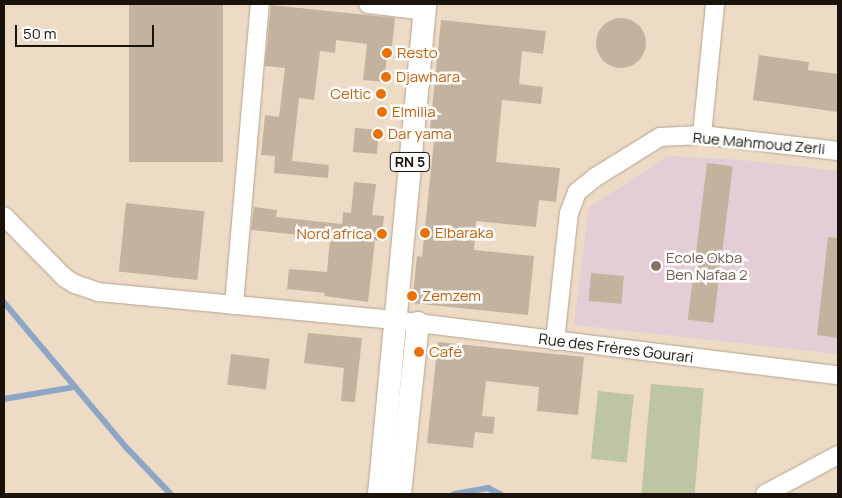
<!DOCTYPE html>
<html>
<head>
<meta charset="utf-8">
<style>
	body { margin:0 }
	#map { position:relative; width:842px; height:498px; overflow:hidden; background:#eddbc6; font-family:Manrope,sans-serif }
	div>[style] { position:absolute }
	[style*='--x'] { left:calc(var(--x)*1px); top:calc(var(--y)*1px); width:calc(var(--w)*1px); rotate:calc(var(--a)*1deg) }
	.education>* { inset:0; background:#e5cdd7 }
	.green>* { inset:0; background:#bec5a3; transform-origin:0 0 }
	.stream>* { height:5.5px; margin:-2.75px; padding:0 2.75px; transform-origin:2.75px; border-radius:2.75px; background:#8da6c6 }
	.building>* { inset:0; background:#c3b29d; transform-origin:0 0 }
	.round { border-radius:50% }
	.roads { filter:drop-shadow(0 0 1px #b4a38f) drop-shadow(0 0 1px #b4a38f) }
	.minor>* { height:18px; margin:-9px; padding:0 9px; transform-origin:9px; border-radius:9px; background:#fff }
	.major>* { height:22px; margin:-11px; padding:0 11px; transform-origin:11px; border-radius:11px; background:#fff }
	.dots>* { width:14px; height:14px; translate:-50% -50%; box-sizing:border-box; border:2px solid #fff; border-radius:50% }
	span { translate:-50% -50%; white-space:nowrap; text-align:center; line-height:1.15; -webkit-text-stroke:5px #fff; paint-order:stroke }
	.shield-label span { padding:1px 4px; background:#fff; border:1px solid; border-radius:4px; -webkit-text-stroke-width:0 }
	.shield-label { font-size:14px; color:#19130b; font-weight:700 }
	.food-label { font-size:15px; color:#c56008 }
	.left { translate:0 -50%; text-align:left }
	.right { translate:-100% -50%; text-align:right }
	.street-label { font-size:15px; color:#19130b }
	.education-label { font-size:15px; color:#785e54 }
	.frame { position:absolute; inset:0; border:5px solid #19130b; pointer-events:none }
	.scale { position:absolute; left:15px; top:25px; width:139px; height:22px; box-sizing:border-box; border:2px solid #19130b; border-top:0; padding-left:6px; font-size:15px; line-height:18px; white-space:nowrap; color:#19130b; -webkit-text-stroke:4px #fff; paint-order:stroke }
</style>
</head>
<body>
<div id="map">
	<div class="education">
		<i style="clip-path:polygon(668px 156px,742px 160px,838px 171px,838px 354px,574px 325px,589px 207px)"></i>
	</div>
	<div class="green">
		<i style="left:651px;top:384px;width:53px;height:110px;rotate:5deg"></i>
		<i style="left:598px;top:391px;width:36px;height:68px;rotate:6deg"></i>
	</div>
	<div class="stream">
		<i style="--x:4;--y:302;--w:192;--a:49.9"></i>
		<i style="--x:128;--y:449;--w:62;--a:46.3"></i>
		<i style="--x:4;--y:399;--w:72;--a:-9.6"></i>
		<i style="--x:454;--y:494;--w:35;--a:-10"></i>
		<i style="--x:488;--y:488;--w:14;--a:25"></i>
	</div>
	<div class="building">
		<i style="left:129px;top:4px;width:94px;height:158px"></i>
		<i style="clip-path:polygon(271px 5px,395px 18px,392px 46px,388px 46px,384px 82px,363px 80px,367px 44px,336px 40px,335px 53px,320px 51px,314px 100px,299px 98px,292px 161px,329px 165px,328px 178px,274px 173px,275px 156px,261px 155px,265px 115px,279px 117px,285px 68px,265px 66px)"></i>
		<i class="round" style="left:596px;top:18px;width:50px;height:50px"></i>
		<i style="clip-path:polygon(441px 20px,546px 31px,543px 54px,522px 51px,519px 84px,543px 87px,541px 104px,502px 100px,496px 162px,560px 168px,556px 202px,539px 200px,536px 227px,476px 221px,474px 250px,534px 256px,528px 315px,412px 303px,417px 256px,422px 257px,434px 140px,429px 139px)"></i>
		<i style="clip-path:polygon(759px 55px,809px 62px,808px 70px,838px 74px,838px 112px,753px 100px)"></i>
		<i style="left:355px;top:128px;width:24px;height:24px;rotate:5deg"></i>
		<i style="left:707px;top:163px;width:26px;height:158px;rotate:7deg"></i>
		<i style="clip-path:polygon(354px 182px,376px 184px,372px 215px,384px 216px,381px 241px,375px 240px,368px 302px,324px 296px,325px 293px,287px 289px,289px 269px,327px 272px,330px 238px,251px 230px,254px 207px,277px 210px,276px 217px,342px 224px,343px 212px,351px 213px)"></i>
		<i style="left:126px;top:203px;width:79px;height:69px;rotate:6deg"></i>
		<i style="clip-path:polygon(828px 237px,838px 238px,838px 338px,817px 335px)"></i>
		<i style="left:591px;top:273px;width:33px;height:28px;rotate:5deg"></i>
		<i style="clip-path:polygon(308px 333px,362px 338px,355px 402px,341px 401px,344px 368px,304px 363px)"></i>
		<i style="clip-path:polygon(438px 342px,584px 357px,578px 415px,537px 411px,539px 387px,486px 381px,482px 416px,495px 417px,493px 434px,475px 432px,473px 448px,427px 443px)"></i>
		<i style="left:231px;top:354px;width:39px;height:31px;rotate:7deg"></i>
	</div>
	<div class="roads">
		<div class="minor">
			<i style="--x:368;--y:4;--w:57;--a:7"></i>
			<i style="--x:702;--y:135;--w:132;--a:-84.3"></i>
			<i style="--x:4;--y:216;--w:87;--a:45.5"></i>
			<i style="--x:65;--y:278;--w:12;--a:31"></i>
			<i style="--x:75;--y:284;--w:24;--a:19"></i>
			<i style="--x:98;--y:292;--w:297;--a:5.4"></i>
			<i style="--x:394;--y:320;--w:447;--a:7.1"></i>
			<i style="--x:234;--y:305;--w:302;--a:-85.1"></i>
			<i style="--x:555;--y:341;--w:129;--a:-83.8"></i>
			<i style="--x:569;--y:213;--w:22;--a:-69"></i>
			<i style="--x:577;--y:192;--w:22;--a:-39"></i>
			<i style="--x:594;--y:178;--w:78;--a:-31.8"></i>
			<i style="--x:660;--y:137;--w:42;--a:-2.7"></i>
			<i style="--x:702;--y:135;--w:137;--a:6.7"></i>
			<i style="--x:765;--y:494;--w:83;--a:-28.1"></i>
		</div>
		<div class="major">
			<i style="--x:379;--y:494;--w:492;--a:-84.6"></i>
			<i style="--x:400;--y:494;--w:172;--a:-84"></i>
		</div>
	</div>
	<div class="dots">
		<i style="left:387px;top:53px;background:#e8710a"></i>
		<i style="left:386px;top:77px;background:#e8710a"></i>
		<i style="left:381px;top:94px;background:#e8710a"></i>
		<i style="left:382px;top:112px;background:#e8710a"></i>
		<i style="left:378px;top:134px;background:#e8710a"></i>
		<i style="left:425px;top:233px;background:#e8710a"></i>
		<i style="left:382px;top:234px;background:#e8710a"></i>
		<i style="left:656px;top:266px;background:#8d6e63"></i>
		<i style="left:412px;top:296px;background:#e8710a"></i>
		<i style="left:419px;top:352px;background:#e8710a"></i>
	</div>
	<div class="shield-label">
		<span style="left:410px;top:162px">RN 5</span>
	</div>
	<div class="food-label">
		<span class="left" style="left:397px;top:53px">Resto</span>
		<span class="left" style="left:396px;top:77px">Djawhara</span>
		<span class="right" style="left:371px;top:94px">Celtic</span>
		<span class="left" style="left:392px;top:112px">Elmilia</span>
		<span class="left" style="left:388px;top:134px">Dar yama</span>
		<span class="left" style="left:435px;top:233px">Elbaraka</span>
		<span class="right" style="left:372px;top:234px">Nord africa</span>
		<span class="left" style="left:422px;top:296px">Zemzem</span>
		<span class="left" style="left:429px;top:352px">Café</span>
	</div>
	<div class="street-label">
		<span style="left:759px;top:143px;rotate:5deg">Rue Mahmoud Zerli</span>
		<span style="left:616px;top:348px;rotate:7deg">Rue des Frères Gourari</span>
	</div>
	<div class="education-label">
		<span class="left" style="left:666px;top:266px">Ecole Okba<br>Ben Nafaa 2</span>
	</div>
	<div class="frame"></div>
	<div class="scale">50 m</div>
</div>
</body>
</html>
